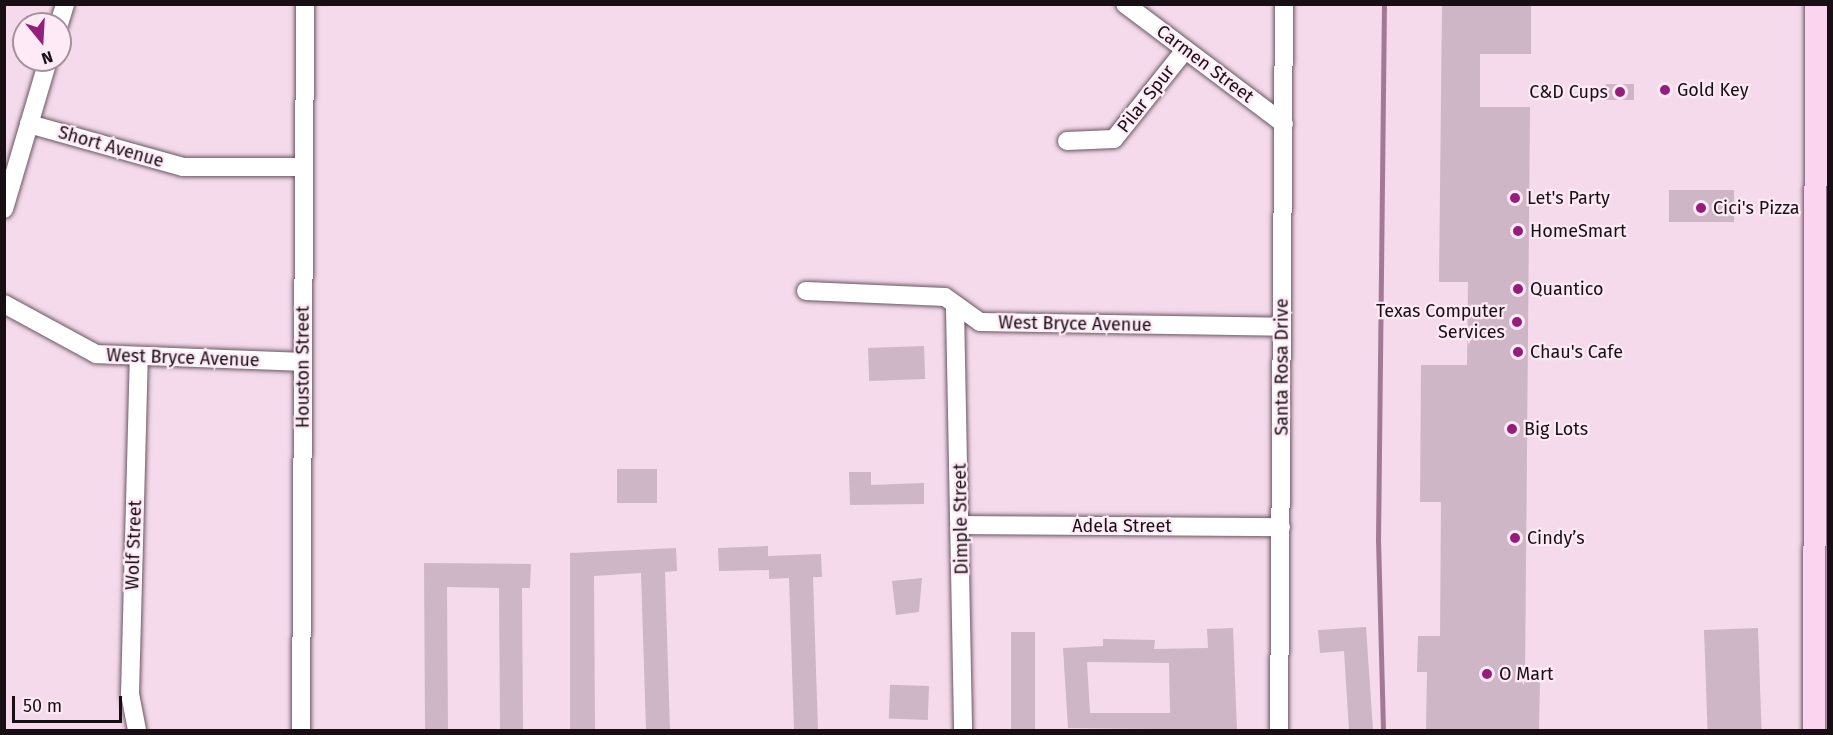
<!DOCTYPE html>
<html>
<head>
<meta charset="utf-8">
<style>
	body { margin:0 }
	#map { position:relative; width:1833px; height:735px; overflow:hidden; background:#f4daea; font-family:"Fira Sans",sans-serif }
	div>[style] { position:absolute }
	[style*='--x'] { left:calc(var(--x)*1px); top:calc(var(--y)*1px); width:calc(var(--w)*1px); rotate:calc(var(--a)*1deg) }
	.stream>* { height:4.5px; margin:-2.25px; padding:0 2.25px; transform-origin:2.25px; border-radius:2.25px; background:#a37a96 }
	.building>* { inset:0; background:#cfb6c6; transform-origin:0 0 }
	.roads { filter:drop-shadow(0 0 2px #6a5563) drop-shadow(0 0 2px #6a5563) }
	.minor>* { height:18px; margin:-9px; padding:0 9px; transform-origin:9px; border-radius:9px; background:#fff }
	.major>* { height:22px; margin:-11px; padding:0 11px; transform-origin:11px; border-radius:11px; background:#fbd5ef }
	.dots>* { width:16px; height:16px; translate:-50% -50%; box-sizing:border-box; border:3px solid #fee9f6; border-radius:50% }
	span { translate:-50% -50%; white-space:nowrap; text-align:center; line-height:1.15; -webkit-text-stroke:4.5px #fee9f6; paint-order:stroke }
	.street-label { font-size:18px; color:#170f14 }
	.poi-label { font-size:18px; color:#170f14 }
	.left { translate:0 -50%; text-align:left }
	.right { translate:-100% -50%; text-align:right }
	.frame { position:absolute; inset:0; border:6px solid #170f14; pointer-events:none }
	.north { position:absolute; left:12px; top:12px; width:60px; height:60px; box-sizing:border-box; background:#fee9f6; border:2px solid #a2929c; border-radius:50%; rotate:162deg; font-size:16px; font-weight:700; line-height:24px; text-align:center; color:#170f14 }
	.north::after { content:''; display:block; margin:auto; width:21px; height:27px; background:#941e7a; clip-path:polygon(50% 0,100% 100%,50% 72%,0 100%) }
	.scale { position:absolute; left:12px; top:696px; width:110px; height:27px; box-sizing:border-box; border:3px solid #170f14; border-top:0; padding-left:8px; font-size:18px; line-height:21px; white-space:nowrap; color:#170f14; -webkit-text-stroke:4px #fee9f6; paint-order:stroke }
</style>
</head>
<body>
<div id="map">
	<div class="stream">
		<i style="--x:1383;--y:730;--w:189;--a:-91.5"></i>
		<i style="--x:1378;--y:541;--w:537;--a:-89.36"></i>
	</div>
	<div class="building">
		<i style="clip-path:polygon(1442px 4px,1531px 4px,1531px 54px,1480px 54px,1480px 107px,1530px 107px,1525px 681px,1540px 681px,1539px 730px,1426px 730px,1427px 672px,1417px 672px,1418px 636px,1440px 636px,1441px 502px,1420px 502px,1421px 365px,1467px 365px,1468px 282px,1439px 282px)"></i>
		<i style="left:1606px;top:84px;width:28px;height:16px"></i>
		<i style="left:1734px;top:190px;width:32px;height:65px;rotate:90deg"></i>
		<i style="left:924px;top:346px;width:33px;height:56px;rotate:88deg"></i>
		<i style="left:657px;top:469px;width:34px;height:40px;rotate:90deg"></i>
		<i style="clip-path:polygon(849px 472px,871px 472px,871px 485px,924px 483px,924px 504px,850px 505px)"></i>
		<i style="clip-path:polygon(768px 546px,768px 556px,821px 554px,822px 577px,813px 577px,818px 730px,794px 730px,789px 578px,769px 579px,769px 570px,719px 571px,718px 548px)"></i>
		<i style="clip-path:polygon(676px 548px,677px 571px,665px 572px,670px 730px,646px 730px,641px 573px,594px 576px,595px 730px,570px 730px,570px 553px)"></i>
		<i style="clip-path:polygon(424px 563px,531px 564px,530px 588px,522px 588px,523px 730px,500px 730px,499px 588px,447px 587px,448px 730px,425px 730px)"></i>
		<i style="clip-path:polygon(922px 578px,919px 612px,896px 615px,892px 581px)"></i>
		<i style="clip-path:polygon(1366px 627px,1373px 730px,1349px 730px,1344px 651px,1320px 653px,1318px 630px)"></i>
		<i style="clip-path:polygon(evenodd,1233px 628px,1237px 730px,1068px 728px,1063px 648px,1103px 646px,1103px 639px,1155px 640px,1154px 649px,1208px 648px,1207px 629px,1233px 628px,1087px 662px,1169px 663px,1170px 713px,1090px 713px,1087px 662px)"></i>
		<i style="left:1758px;top:628px;width:102px;height:54px;rotate:88deg"></i>
		<i style="left:1011px;top:632px;width:24px;height:98px"></i>
		<i style="left:929px;top:686px;width:34px;height:39px;rotate:92deg"></i>
	</div>
	<div class="roads">
		<div class="minor">
			<i style="--x:1125;--y:4;--w:199;--a:37"></i>
			<i style="--x:59;--y:24;--w:21;--a:-73"></i>
			<i style="--x:29;--y:124;--w:160;--a:15.6"></i>
			<i style="--x:183;--y:167;--w:119;--a:0"></i>
			<i style="--x:1067;--y:141;--w:47;--a:-2.4"></i>
			<i style="--x:1114;--y:139;--w:114;--a:-51.4"></i>
			<i style="--x:4;--y:209;--w:155;--a:-73.5"></i>
			<i style="--x:806;--y:291;--w:139;--a:2.5"></i>
			<i style="--x:945;--y:297;--w:43;--a:35.5"></i>
			<i style="--x:980;--y:322;--w:302;--a:0.9"></i>
			<i style="--x:4;--y:304;--w:105;--a:28.5"></i>
			<i style="--x:96;--y:354;--w:207;--a:2.2"></i>
			<i style="--x:955;--y:308;--w:422;--a:88.9"></i>
			<i style="--x:963;--y:525;--w:318;--a:0.4"></i>
			<i style="--x:137;--y:730;--w:37;--a:-101"></i>
			<i style="--x:130;--y:694;--w:336;--a:-88.5"></i>
			<i style="--x:301;--y:730;--w:726;--a:-89.68"></i>
			<i style="--x:1279;--y:730;--w:726;--a:-89.61"></i>
		</div>
		<div class="major">
			<i style="--x:1814;--y:730;--w:726;--a:-89.84"></i>
		</div>
	</div>
	<div class="dots">
		<i style="left:1665px;top:90px;background:#941e7a"></i>
		<i style="left:1620px;top:92px;background:#941e7a"></i>
		<i style="left:1515px;top:198px;background:#941e7a"></i>
		<i style="left:1701px;top:208px;background:#941e7a"></i>
		<i style="left:1518px;top:231px;background:#941e7a"></i>
		<i style="left:1518px;top:289px;background:#941e7a"></i>
		<i style="left:1517px;top:322px;background:#941e7a"></i>
		<i style="left:1518px;top:352px;background:#941e7a"></i>
		<i style="left:1512px;top:429px;background:#941e7a"></i>
		<i style="left:1515px;top:538px;background:#941e7a"></i>
		<i style="left:1487px;top:674px;background:#941e7a"></i>
	</div>
	<div class="street-label">
		<span style="left:1205px;top:64px;rotate:37deg">Carmen Street</span>
		<span style="left:1146px;top:99px;rotate:-52deg">Pilar Spur</span>
		<span style="left:111px;top:147px;rotate:16deg">Short Avenue</span>
		<span style="left:1075px;top:324px;rotate:1deg">West Bryce Avenue</span>
		<span style="left:183px;top:358px;rotate:2deg">West Bryce Avenue</span>
		<span style="left:303px;top:367px;rotate:-90deg">Houston Street</span>
		<span style="left:1282px;top:367px;rotate:-90deg">Santa Rosa Drive</span>
		<span style="left:961px;top:519px;rotate:-91deg">Dimple Street</span>
		<span style="left:1122px;top:526px">Adela Street</span>
		<span style="left:134px;top:545px;rotate:-88deg">Wolf Street</span>
	</div>
	<div class="poi-label">
		<span class="left" style="left:1677px;top:90px">Gold Key</span>
		<span class="right" style="left:1608px;top:92px">C&amp;D Cups</span>
		<span class="left" style="left:1527px;top:198px">Let's Party</span>
		<span class="left" style="left:1713px;top:208px">Cici's Pizza</span>
		<span class="left" style="left:1530px;top:231px">HomeSmart</span>
		<span class="left" style="left:1530px;top:289px">Quantico</span>
		<span class="right" style="left:1505px;top:322px">Texas Computer<br>Services</span>
		<span class="left" style="left:1530px;top:352px">Chau's Cafe</span>
		<span class="left" style="left:1524px;top:429px">Big Lots</span>
		<span class="left" style="left:1527px;top:538px">Cindy’s</span>
		<span class="left" style="left:1499px;top:674px">O Mart</span>
	</div>
	<div class="frame"></div>
	<div class="north">N</div>
	<div class="scale">50 m</div>
</div>
</body>
</html>
